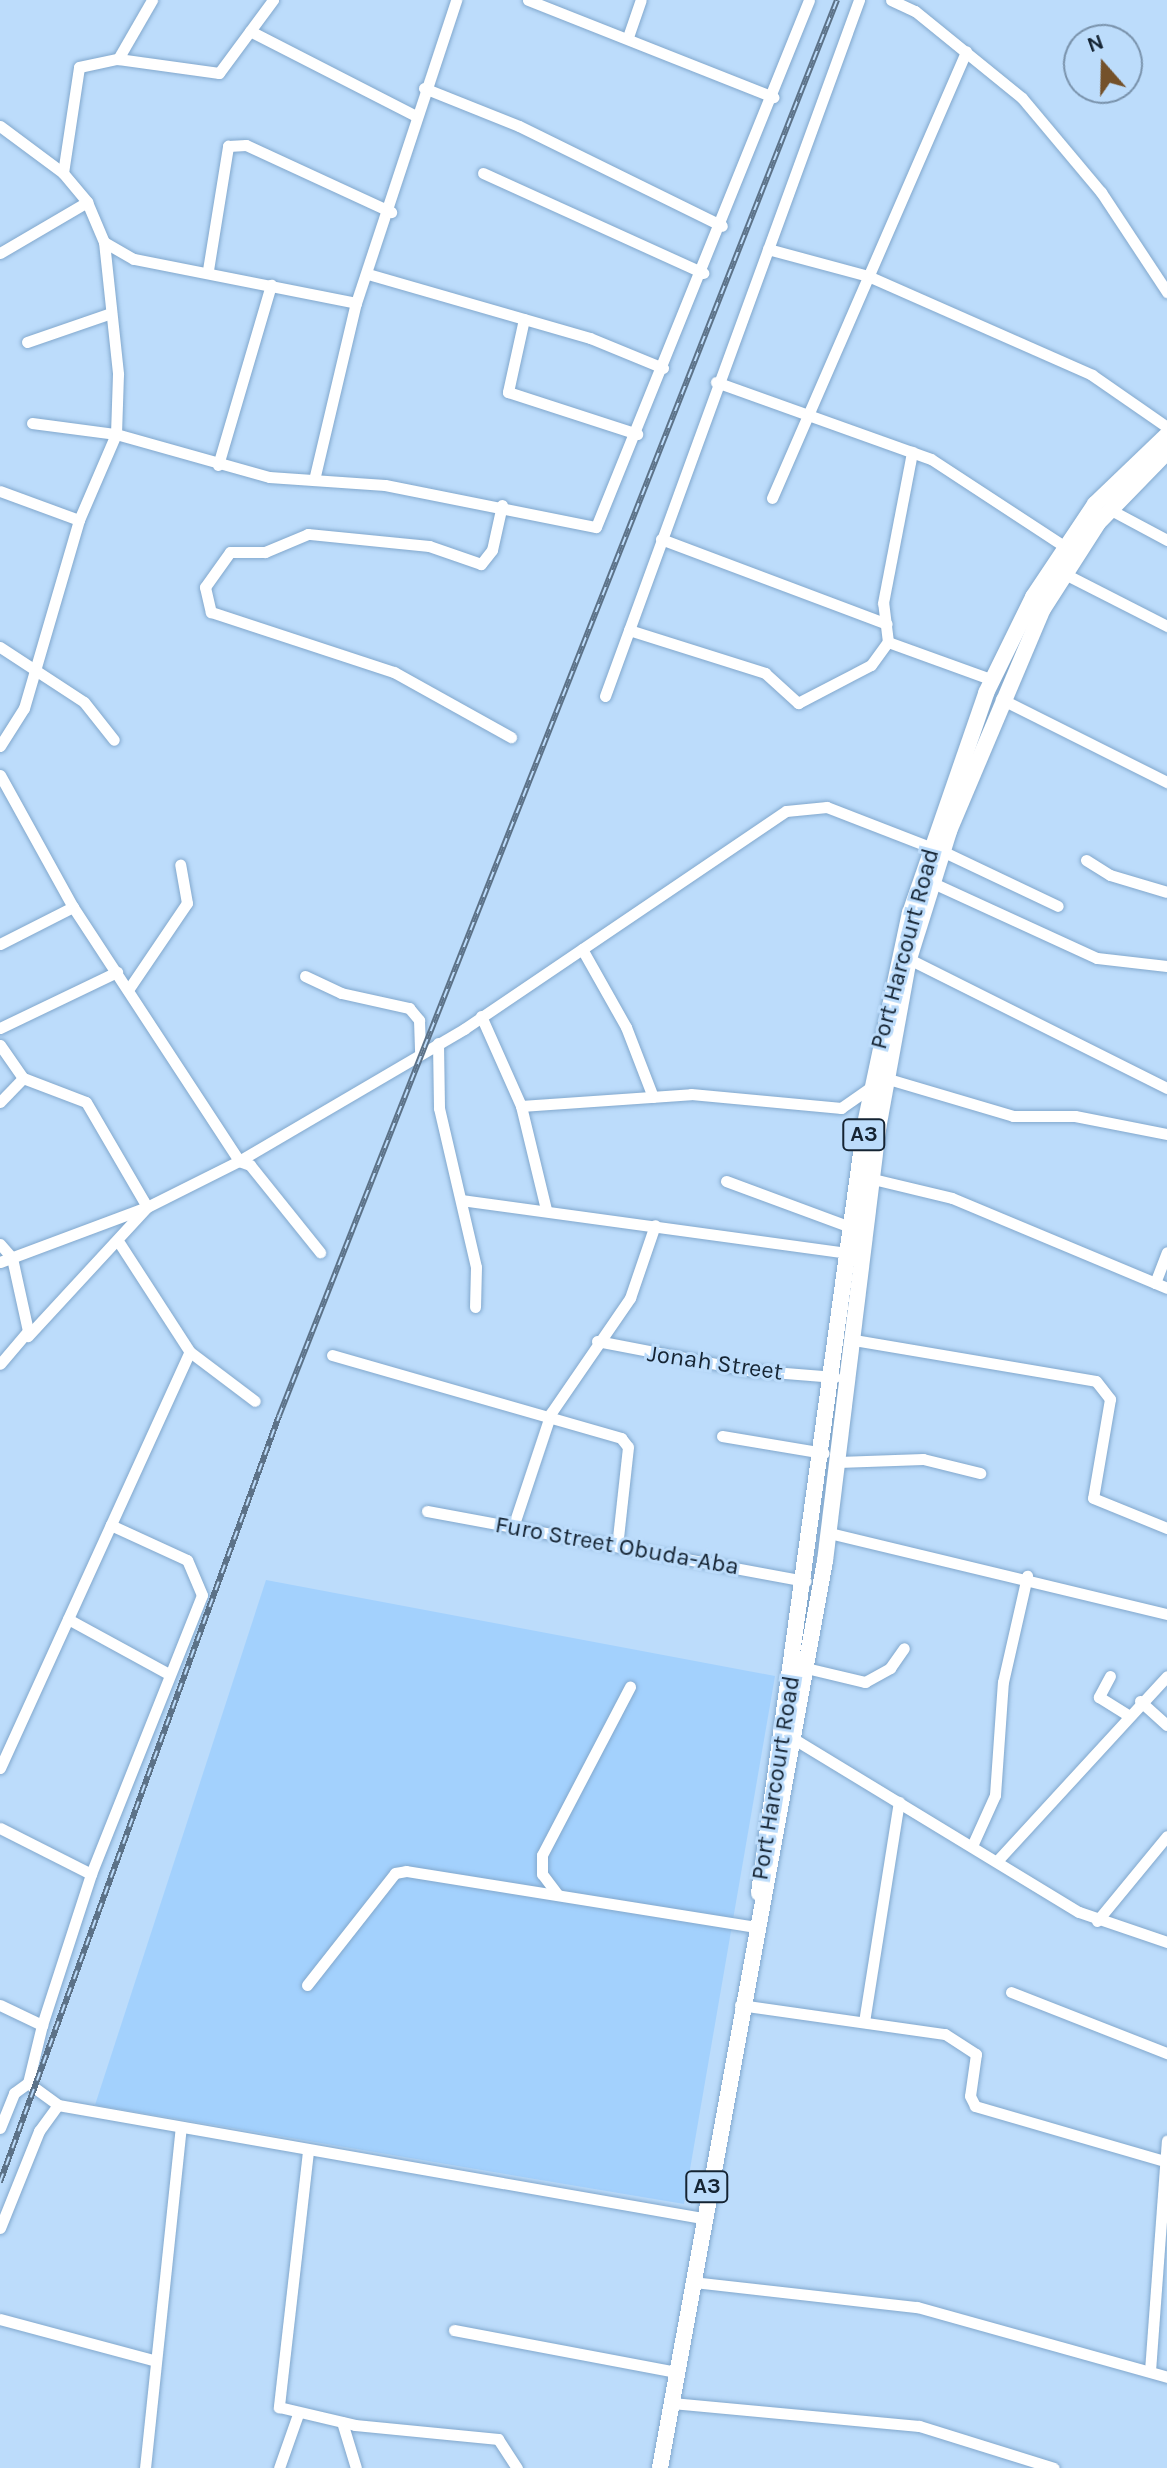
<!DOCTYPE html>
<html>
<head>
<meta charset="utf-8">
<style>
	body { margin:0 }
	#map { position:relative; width:1167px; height:2468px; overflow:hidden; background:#bcdcfb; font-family:Karla,sans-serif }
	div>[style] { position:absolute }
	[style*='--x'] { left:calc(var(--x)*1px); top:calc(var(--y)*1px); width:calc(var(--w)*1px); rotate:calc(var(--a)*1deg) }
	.built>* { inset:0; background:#a3d1fd }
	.roads { filter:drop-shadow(0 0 2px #82a8cd) drop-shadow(0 0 2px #82a8cd) }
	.minor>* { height:11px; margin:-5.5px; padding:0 5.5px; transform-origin:5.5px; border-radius:5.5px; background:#fff }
	.highway>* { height:16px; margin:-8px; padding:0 8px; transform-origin:8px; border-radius:8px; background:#fff }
	.rail>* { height:6px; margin-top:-3px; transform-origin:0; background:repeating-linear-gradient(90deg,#bcdcfb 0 9px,#5c7288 0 18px); box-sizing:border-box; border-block:2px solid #5c7288 }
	span { translate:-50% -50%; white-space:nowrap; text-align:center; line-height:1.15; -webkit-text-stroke:6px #bcdcfb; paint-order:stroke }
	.shield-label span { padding:2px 6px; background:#bcdcfb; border:2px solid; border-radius:6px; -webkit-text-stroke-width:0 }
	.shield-label { font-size:22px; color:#152433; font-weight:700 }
	.street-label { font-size:24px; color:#152433 }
	.north { position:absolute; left:1063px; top:24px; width:80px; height:80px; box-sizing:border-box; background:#bcdcfb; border:2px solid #7992ab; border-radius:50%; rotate:340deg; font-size:22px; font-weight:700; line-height:32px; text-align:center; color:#152433 }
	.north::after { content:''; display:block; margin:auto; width:28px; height:36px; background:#74512a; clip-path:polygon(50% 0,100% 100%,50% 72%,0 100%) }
</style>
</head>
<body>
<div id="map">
	<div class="built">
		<i style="clip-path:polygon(266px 1580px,775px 1676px,684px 2204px,95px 2105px)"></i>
	</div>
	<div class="roads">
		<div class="minor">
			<i style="--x:528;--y:0;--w:264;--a:21.6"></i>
			<i style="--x:891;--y:0;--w:26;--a:25"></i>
			<i style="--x:915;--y:11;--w:138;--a:39.1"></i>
			<i style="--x:1022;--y:98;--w:123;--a:50"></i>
			<i style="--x:1101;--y:192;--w:120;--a:56.6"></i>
			<i style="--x:250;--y:31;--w:184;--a:27.1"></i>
			<i style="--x:628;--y:37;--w:39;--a:-71"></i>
			<i style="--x:118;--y:59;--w:68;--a:-60"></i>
			<i style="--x:424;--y:88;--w:102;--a:21.8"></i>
			<i style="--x:519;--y:126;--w:226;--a:26.2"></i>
			<i style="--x:0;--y:126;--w:79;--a:36.7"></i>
			<i style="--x:63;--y:173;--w:38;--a:50"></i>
			<i style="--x:87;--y:202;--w:43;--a:67"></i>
			<i style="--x:104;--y:242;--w:133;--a:83.9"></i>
			<i style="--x:118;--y:374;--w:60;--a:91.9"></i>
			<i style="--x:116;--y:434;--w:94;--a:113.3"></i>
			<i style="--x:79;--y:520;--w:196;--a:106.3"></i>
			<i style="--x:24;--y:708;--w:45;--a:122.3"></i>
			<i style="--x:63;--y:173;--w:107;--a:-81.4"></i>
			<i style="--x:79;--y:67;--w:40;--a:-12"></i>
			<i style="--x:118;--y:59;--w:102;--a:7.9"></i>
			<i style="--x:219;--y:73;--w:91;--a:-53.5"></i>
			<i style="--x:483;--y:173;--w:242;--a:24.4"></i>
			<i style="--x:104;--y:242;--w:34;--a:30"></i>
			<i style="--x:134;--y:259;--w:226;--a:11.2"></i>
			<i style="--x:768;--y:249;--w:104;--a:15.1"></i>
			<i style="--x:868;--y:276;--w:245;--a:23.8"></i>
			<i style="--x:1092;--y:375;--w:91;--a:34.7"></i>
			<i style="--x:0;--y:253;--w:101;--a:-30.4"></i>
			<i style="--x:208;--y:270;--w:126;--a:-80.8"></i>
			<i style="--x:228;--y:146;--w:18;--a:-3"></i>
			<i style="--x:246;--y:145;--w:160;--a:24.8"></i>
			<i style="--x:368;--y:274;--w:231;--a:16.1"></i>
			<i style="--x:590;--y:338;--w:79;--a:22.3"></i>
			<i style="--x:524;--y:319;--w:75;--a:102.4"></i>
			<i style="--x:508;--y:392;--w:136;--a:18"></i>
			<i style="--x:27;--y:342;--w:89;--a:-19"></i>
			<i style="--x:716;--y:382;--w:228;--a:19.7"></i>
			<i style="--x:931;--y:459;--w:159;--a:33.2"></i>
			<i style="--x:32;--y:423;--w:85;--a:7.5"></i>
			<i style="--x:116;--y:434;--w:159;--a:15.7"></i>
			<i style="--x:269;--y:477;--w:116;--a:3.9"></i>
			<i style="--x:385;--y:485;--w:215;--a:11.3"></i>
			<i style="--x:596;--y:527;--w:568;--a:-67.99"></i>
			<i style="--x:218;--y:465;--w:188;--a:-73.6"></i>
			<i style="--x:314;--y:480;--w:182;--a:-76.7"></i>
			<i style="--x:356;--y:303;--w:319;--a:-71.7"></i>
			<i style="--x:0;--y:491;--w:84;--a:20.2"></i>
			<i style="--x:772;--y:498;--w:487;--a:-66.5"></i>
			<i style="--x:502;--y:505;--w:46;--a:102.5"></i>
			<i style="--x:492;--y:550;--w:18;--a:128"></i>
			<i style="--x:481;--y:564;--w:55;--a:-160.9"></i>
			<i style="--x:429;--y:546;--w:122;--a:-174.3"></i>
			<i style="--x:308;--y:534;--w:47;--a:157.3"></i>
			<i style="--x:265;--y:552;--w:35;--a:180"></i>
			<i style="--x:230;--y:552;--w:43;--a:125.5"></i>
			<i style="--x:205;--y:587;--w:26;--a:77"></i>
			<i style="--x:211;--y:612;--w:193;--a:18.2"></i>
			<i style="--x:394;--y:672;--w:134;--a:29.1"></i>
			<i style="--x:1109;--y:509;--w:66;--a:28.1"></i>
			<i style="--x:661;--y:539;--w:241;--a:20.6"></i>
			<i style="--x:1063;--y:573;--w:117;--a:27"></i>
			<i style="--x:629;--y:630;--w:143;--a:17.5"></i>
			<i style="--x:765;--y:673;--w:45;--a:42.3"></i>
			<i style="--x:798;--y:703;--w:82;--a:-27.5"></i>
			<i style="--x:871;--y:665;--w:29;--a:-54"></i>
			<i style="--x:888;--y:642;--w:39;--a:-97"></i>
			<i style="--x:883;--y:603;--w:154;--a:-79.1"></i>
			<i style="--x:888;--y:642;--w:112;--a:19.9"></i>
			<i style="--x:0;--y:647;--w:100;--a:33.2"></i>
			<i style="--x:84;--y:702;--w:48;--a:51.7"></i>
			<i style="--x:605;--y:696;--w:741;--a:-69.95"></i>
			<i style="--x:1001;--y:699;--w:186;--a:26.6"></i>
			<i style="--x:0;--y:775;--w:151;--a:61.1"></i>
			<i style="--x:942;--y:851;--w:128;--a:25.4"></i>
			<i style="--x:1086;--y:860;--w:28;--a:32"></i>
			<i style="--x:1110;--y:875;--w:59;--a:16.6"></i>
			<i style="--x:933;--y:883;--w:180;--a:24.6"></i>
			<i style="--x:1097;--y:958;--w:70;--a:6.5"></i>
			<i style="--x:0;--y:944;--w:82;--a:-26.9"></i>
			<i style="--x:73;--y:907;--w:303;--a:56.8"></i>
			<i style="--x:239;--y:1161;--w:12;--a:20"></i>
			<i style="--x:250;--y:1165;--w:112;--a:51.2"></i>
			<i style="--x:582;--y:949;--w:90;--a:60.6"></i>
			<i style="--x:626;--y:1027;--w:75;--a:68.9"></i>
			<i style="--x:909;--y:959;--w:288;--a:26.6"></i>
			<i style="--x:305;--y:976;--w:40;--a:25"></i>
			<i style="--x:341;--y:993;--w:70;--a:12.4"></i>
			<i style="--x:409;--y:1008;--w:16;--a:50"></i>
			<i style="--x:419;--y:1020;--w:33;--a:88"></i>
			<i style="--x:128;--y:990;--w:105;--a:-55.9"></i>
			<i style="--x:187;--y:903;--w:39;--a:-100"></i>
			<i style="--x:481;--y:1016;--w:98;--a:66"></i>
			<i style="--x:521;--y:1106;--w:106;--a:76.4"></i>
			<i style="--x:0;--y:1028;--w:130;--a:-25.6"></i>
			<i style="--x:438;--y:1043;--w:65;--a:89.1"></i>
			<i style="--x:439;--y:1108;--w:163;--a:76.9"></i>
			<i style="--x:476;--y:1267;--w:40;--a:91.4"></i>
			<i style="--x:0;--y:1045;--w:40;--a:55.1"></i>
			<i style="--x:23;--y:1078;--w:67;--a:20.9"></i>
			<i style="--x:86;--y:1102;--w:121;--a:59.8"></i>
			<i style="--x:147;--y:1207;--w:176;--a:132.7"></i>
			<i style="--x:885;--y:1078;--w:134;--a:16.5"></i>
			<i style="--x:1013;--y:1116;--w:62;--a:0"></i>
			<i style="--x:1075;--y:1116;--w:94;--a:11.1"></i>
			<i style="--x:0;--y:1102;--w:33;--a:-46"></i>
			<i style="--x:521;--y:1106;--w:170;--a:-4"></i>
			<i style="--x:691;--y:1094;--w:151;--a:5.3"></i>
			<i style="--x:841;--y:1108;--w:38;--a:-35"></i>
			<i style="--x:873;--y:1179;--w:81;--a:13.5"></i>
			<i style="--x:952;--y:1198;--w:233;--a:22.7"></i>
			<i style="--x:726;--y:1181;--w:135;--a:20.3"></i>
			<i style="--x:461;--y:1200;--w:393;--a:7.8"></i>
			<i style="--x:0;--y:1244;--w:18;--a:49"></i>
			<i style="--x:12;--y:1258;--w:75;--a:77.6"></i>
			<i style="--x:28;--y:1331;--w:43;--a:130.3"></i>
			<i style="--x:120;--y:1244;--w:129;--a:57.1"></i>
			<i style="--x:190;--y:1352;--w:81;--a:37"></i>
			<i style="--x:0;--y:1262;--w:157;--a:-20.5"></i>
			<i style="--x:147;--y:1207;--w:103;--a:-26.6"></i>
			<i style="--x:239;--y:1161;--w:261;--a:-30.4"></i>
			<i style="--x:464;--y:1029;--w:389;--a:-34.1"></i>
			<i style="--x:786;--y:811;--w:41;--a:-5.6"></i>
			<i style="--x:827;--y:807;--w:110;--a:21.2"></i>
			<i style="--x:1155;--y:1283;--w:33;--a:-69"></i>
			<i style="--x:854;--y:1340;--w:245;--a:9.6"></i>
			<i style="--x:1096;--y:1381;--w:23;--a:52"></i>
			<i style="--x:1110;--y:1399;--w:100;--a:99.7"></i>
			<i style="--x:1093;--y:1498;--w:80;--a:22.1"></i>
			<i style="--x:597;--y:1341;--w:154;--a:10.9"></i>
			<i style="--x:748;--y:1370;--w:87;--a:4.6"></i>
			<i style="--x:332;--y:1355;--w:301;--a:16"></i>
			<i style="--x:621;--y:1438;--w:11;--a:52"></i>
			<i style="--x:628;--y:1447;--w:100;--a:96.3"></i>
			<i style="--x:722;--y:1436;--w:103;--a:9.5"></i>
			<i style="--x:838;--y:1462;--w:85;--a:-2"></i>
			<i style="--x:923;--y:1459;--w:59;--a:13.8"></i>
			<i style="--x:427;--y:1511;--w:385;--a:10.5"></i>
			<i style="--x:513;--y:1527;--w:120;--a:-71.6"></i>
			<i style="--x:551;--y:1413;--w:140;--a:-55.5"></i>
			<i style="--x:630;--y:1298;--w:77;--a:-71.1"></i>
			<i style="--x:829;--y:1533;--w:348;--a:13.5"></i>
			<i style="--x:68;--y:1619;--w:115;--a:28.6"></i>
			<i style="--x:806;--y:1668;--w:61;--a:13.3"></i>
			<i style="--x:865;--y:1682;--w:29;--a:-29"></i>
			<i style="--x:890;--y:1668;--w:24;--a:-55"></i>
			<i style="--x:1110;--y:1676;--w:24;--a:118"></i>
			<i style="--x:1099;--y:1697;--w:34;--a:32"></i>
			<i style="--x:1140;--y:1701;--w:36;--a:42"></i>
			<i style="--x:794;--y:1739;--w:333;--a:31.3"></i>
			<i style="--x:1079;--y:1912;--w:93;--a:18.8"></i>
			<i style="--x:0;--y:1768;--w:457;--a:-65.5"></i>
			<i style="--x:0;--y:1828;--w:102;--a:26.8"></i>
			<i style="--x:972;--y:1846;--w:56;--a:-65.7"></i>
			<i style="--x:995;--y:1795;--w:113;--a:-86"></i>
			<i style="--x:1003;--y:1682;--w:109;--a:-77.2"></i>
			<i style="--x:997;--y:1861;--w:251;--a:-47.4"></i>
			<i style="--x:558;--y:1895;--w:26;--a:-127"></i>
			<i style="--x:542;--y:1874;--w:19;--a:-90"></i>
			<i style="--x:542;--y:1855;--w:190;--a:-62.4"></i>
			<i style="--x:1097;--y:1921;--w:110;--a:-50.5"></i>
			<i style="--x:307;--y:1985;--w:142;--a:-51.8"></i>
			<i style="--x:395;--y:1873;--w:11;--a:-10"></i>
			<i style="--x:406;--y:1871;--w:352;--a:9.1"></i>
			<i style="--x:1011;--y:1992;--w:168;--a:21.4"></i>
			<i style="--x:0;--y:2005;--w:47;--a:25.5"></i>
			<i style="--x:42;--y:2025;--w:60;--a:103.6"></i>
			<i style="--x:28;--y:2083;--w:37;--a:36"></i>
			<i style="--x:58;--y:2105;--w:654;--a:9.95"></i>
			<i style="--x:740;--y:2005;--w:207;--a:8.1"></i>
			<i style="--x:945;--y:2034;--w:37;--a:33"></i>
			<i style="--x:976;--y:2054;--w:42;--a:98.1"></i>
			<i style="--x:970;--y:2096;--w:11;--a:63"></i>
			<i style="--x:975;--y:2106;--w:197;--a:16.2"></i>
			<i style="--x:864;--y:2022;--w:223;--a:-81"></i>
			<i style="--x:42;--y:2025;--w:159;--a:-72"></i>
			<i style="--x:91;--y:1874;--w:300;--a:-68.3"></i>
			<i style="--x:202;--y:1595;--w:38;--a:-113"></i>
			<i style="--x:187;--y:1560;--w:84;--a:-155.3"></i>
			<i style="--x:0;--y:2128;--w:38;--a:-68"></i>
			<i style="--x:14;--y:2093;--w:17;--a:-36"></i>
			<i style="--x:308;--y:2151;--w:258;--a:96.5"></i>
			<i style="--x:279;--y:2407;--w:78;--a:13.3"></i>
			<i style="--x:355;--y:2425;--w:144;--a:5.6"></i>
			<i style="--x:498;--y:2439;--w:35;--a:57"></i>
			<i style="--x:0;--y:2228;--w:105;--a:-68.1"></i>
			<i style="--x:39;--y:2131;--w:32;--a:-54"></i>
			<i style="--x:693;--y:2282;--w:225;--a:6.4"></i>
			<i style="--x:917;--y:2307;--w:260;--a:15.6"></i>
			<i style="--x:0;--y:2319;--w:158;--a:15"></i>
			<i style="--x:454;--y:2330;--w:226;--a:10.7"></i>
			<i style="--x:1150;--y:2371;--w:231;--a:-85.8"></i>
			<i style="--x:672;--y:2403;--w:248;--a:5.3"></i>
			<i style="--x:919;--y:2426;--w:141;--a:17.3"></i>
			<i style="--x:342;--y:2422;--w:48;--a:73.1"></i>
			<i style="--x:145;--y:2468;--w:342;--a:-84"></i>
			<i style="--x:279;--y:2468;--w:57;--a:-70.6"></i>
		</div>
		<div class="highway">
			<i style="--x:759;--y:1893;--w:776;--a:-82.15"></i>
			<i style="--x:865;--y:1124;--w:216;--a:-78"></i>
			<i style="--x:910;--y:913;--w:233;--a:-70.9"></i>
			<i style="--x:986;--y:693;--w:107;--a:-63.9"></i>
			<i style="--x:1033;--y:597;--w:112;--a:-56.3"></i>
			<i style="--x:1095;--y:504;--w:100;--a:-43.8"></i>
			<i style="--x:660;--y:2468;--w:922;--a:-79.69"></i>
			<i style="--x:825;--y:1561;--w:435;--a:-83"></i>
			<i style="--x:878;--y:1129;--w:173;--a:-79.7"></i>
			<i style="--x:909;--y:959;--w:134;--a:-72.6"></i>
			<i style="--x:949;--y:831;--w:241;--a:-67.1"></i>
			<i style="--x:1043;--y:609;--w:102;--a:-57.4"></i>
			<i style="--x:1098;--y:523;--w:99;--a:-45.8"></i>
		</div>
	</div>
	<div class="rail">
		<i style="--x:0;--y:2182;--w:815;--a:-69.99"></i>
		<i style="--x:279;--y:1416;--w:1522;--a:-68.49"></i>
	</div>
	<div class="shield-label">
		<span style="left:864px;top:1135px">A3</span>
		<span style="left:707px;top:2187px">A3</span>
	</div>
	<div class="street-label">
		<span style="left:905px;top:949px;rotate:-75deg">Port Harcourt Road</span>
		<span style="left:715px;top:1363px;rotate:8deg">Jonah Street</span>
		<span style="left:617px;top:1546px;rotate:10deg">Furo Street Obuda-Aba</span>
		<span style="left:776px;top:1778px;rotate:-81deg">Port Harcourt Road</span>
	</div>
	<div class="north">N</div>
</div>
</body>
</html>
